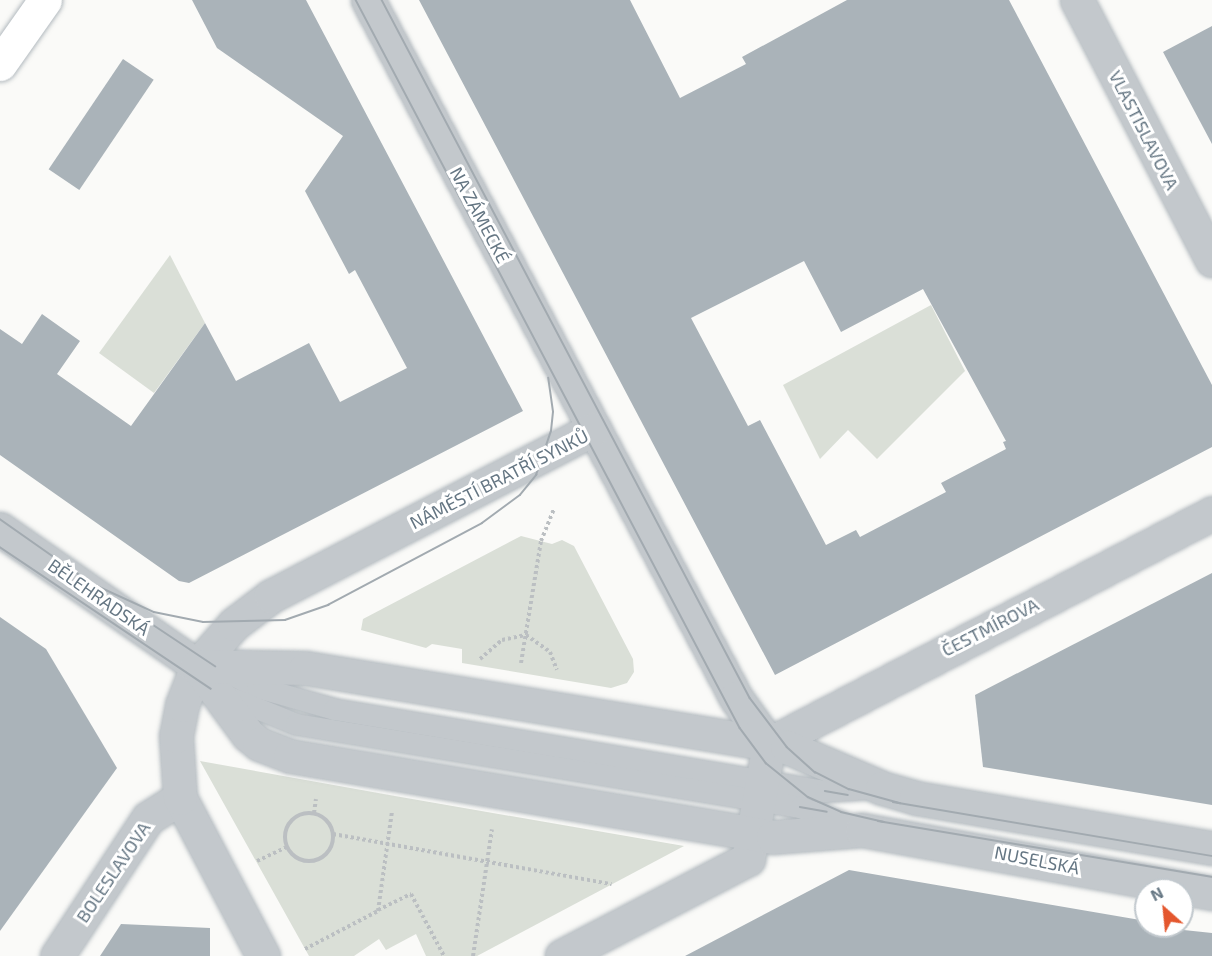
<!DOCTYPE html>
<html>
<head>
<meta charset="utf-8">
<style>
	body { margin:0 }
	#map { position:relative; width:1212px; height:956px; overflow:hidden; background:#fafaf8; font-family:"Exo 2",sans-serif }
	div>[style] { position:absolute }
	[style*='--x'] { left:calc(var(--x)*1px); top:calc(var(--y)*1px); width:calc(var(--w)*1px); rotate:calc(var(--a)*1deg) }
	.green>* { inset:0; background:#dadfd7 }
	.building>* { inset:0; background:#aab3b9; transform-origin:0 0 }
	.path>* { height:4px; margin-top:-2px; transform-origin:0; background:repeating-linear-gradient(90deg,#bbbfc2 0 3px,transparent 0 6px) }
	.path>.ring { margin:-2px; padding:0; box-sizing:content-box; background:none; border:4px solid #bbbfc2; border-radius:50% }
	.roads { filter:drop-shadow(0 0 2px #b3babf) drop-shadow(0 0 2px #b3babf) }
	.service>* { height:21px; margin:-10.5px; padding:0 10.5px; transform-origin:10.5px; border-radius:10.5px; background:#c3c8cc }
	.minor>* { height:33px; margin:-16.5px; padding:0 16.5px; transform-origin:16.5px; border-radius:16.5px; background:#c3c8cc }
	.tertiary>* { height:33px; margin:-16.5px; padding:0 16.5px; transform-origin:16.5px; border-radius:16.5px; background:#c3c8cc }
	.secondary>* { height:33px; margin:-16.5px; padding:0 16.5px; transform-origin:16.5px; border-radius:16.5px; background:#fff }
	.tram>* { height:1.5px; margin:-0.75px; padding:0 0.75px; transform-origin:0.75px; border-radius:0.75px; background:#a2aab0 }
	span { translate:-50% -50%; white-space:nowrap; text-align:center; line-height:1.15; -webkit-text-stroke:6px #fff; paint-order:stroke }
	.street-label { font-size:18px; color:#657683 }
	.north { position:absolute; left:1134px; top:878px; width:60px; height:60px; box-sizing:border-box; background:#fff; border:2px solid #c1c8cd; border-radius:50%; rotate:333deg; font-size:16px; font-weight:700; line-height:24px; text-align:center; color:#657683 }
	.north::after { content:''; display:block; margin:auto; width:21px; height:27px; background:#e4572e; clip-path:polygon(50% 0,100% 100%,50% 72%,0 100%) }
</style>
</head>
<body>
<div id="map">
	<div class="green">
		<i style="clip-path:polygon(170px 255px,205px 323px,154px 393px,99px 353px)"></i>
		<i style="clip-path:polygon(931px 305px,965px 371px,877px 459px,848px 430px,820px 459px,783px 385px)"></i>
		<i style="clip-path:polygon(521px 536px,552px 544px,562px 540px,574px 546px,633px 659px,634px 672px,627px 683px,611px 688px,462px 663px,462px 649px,432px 644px,426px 648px,361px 630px,363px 619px)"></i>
		<i style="clip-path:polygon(200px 761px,395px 796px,684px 846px,477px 956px,426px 956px,416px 934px,386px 950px,379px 939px,354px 956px,309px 956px)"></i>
	</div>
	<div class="building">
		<i style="clip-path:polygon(192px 0,306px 0,523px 411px,189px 583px,179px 581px,0 455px,0 329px,22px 344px,42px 314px,80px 341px,57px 374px,131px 426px,205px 323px,236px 381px,309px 343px,340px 402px,407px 368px,355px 270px,349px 274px,305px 191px,343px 136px,217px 48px)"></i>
		<i style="clip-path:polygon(evenodd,419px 0,630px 0,680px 98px,746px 64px,742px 57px,847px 0,1009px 0,1212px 385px,1212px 447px,775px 675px,419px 0,804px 261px,841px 332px,923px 289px,1006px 441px,1003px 442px,1006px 449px,941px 483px,946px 492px,860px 537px,856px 530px,826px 545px,760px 420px,748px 426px,691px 318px,804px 261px)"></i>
		<i style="clip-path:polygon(1212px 26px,1212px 144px,1163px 52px)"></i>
		<i style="left:123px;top:59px;width:37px;height:133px;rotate:34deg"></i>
		<i style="clip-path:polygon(1212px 573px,1212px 805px,983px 767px,975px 695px)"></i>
		<i style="clip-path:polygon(0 617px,46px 649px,117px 768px,0 931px)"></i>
		<i style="clip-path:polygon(849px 870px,1146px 921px,1146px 926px,1212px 933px,1212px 956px,685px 956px)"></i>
		<i style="clip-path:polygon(121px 924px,210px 928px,210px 956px,100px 956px)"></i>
	</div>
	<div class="path">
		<i style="--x:480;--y:659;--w:29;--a:-41"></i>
		<i style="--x:502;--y:640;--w:25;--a:-12"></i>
		<i style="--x:526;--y:635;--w:29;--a:35"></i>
		<i style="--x:550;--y:652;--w:19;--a:69"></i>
		<i style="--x:521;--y:663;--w:124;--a:-80.7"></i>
		<i style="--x:541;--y:541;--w:35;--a:-68"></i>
		<i class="ring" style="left:285px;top:813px;width:44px;height:44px"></i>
		<i style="--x:314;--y:813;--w:14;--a:-82"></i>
		<i style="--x:333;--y:834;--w:283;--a:10.2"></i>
		<i style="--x:257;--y:861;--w:33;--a:-25"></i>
		<i style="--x:378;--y:910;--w:37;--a:-26"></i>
		<i style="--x:411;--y:894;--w:70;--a:62"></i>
		<i style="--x:305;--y:949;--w:82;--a:-27.5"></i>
		<i style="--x:378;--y:911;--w:100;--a:-82"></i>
		<i style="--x:473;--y:956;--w:128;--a:-81.5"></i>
	</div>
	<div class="roads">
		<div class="service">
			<i style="--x:225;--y:671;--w:36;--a:27"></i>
			<i style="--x:257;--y:687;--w:80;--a:15.9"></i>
			<i style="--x:334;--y:709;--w:498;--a:9.5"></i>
			<i style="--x:825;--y:791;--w:48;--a:-3.6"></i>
			<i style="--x:222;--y:694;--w:80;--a:22.1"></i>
			<i style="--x:296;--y:724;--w:511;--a:9.35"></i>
			<i style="--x:800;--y:807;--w:56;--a:19.7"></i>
		</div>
		<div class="minor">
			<i style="--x:368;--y:0;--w:789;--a:62.2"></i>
			<i style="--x:736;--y:698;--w:57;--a:54.3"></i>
			<i style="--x:769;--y:744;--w:117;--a:100.3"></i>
			<i style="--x:748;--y:859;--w:210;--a:152.5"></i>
			<i style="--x:1077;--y:0;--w:293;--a:62.6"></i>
			<i style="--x:769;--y:744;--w:500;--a:-27.5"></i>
			<i style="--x:57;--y:956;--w:165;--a:-56.6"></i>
			<i style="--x:148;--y:818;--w:38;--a:-32"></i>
			<i style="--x:263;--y:956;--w:178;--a:-117.7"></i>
			<i style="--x:180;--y:798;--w:62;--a:-93.7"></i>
			<i style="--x:176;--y:736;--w:32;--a:-79"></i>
			<i style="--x:182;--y:705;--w:42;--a:-69"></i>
			<i style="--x:197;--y:666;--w:56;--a:-48.6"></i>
			<i style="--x:234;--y:624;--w:46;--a:-37.1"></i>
			<i style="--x:271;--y:596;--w:363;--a:-27.4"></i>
		</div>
		<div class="tertiary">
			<i style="--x:0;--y:529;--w:240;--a:34.8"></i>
			<i style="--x:197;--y:666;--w:86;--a:53.5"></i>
			<i style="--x:248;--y:735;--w:14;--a:39"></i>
			<i style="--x:259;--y:744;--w:33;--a:21"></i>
			<i style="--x:290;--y:756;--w:490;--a:9.5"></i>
			<i style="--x:773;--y:837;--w:89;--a:-4.5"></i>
			<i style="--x:862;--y:830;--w:356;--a:10.2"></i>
			<i style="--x:197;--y:666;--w:109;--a:1.1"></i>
			<i style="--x:306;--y:668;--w:487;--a:9.3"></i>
			<i style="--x:787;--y:747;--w:103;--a:23.3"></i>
			<i style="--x:882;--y:788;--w:35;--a:16"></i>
			<i style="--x:916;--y:798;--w:300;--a:9.6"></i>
		</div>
		<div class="secondary">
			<i style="--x:0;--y:64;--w:78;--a:-54.9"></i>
		</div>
	</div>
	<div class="tram">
		<i style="--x:356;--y:0;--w:823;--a:62.19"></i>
		<i style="--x:740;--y:728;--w:44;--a:53.4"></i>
		<i style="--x:766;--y:763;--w:54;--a:39"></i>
		<i style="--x:808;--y:797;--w:36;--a:24"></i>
		<i style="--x:841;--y:812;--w:44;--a:13.1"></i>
		<i style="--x:382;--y:0;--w:789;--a:62.2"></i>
		<i style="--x:750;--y:698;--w:61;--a:52.9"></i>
		<i style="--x:787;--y:747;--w:38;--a:42"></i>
		<i style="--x:815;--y:772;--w:38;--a:27"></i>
		<i style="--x:849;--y:789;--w:53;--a:15.4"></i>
		<i style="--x:0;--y:519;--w:120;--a:35.1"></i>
		<i style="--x:0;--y:547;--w:254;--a:33.9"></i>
		<i style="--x:93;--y:584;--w:67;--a:24.7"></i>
		<i style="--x:154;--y:612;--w:50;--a:11.5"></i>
		<i style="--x:203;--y:622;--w:82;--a:-1.4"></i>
		<i style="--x:285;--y:620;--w:46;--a:-19.2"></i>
		<i style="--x:328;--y:605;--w:174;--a:-28"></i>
		<i style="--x:482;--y:523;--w:47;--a:-36.4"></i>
		<i style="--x:520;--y:495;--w:26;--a:-51"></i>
		<i style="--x:536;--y:475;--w:46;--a:-71.2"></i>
		<i style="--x:551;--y:431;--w:19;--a:-84"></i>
		<i style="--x:553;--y:412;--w:34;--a:-98"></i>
		<i style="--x:128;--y:608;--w:105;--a:33.7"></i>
		<i style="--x:825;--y:791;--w:23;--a:10"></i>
		<i style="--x:893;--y:802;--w:324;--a:9.6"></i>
		<i style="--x:800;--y:807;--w:27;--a:10"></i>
		<i style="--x:878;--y:821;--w:339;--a:9.5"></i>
	</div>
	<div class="street-label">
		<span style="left:1144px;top:130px;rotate:63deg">VLASTISLAVOVA</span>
		<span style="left:480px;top:215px;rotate:62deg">NA ZÁMECKÉ</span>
		<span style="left:499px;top:479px;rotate:-27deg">NÁMĚSTÍ BRATŘÍ SYNKŮ</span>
		<span style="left:99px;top:597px;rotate:35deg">BĚLEHRADSKÁ</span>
		<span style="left:990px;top:627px;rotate:-27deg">ČESTMÍROVA</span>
		<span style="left:1037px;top:860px;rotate:11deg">NUSELSKÁ</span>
		<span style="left:113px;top:872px;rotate:-56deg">BOLESLAVOVA</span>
	</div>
	<div class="north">N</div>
</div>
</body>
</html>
